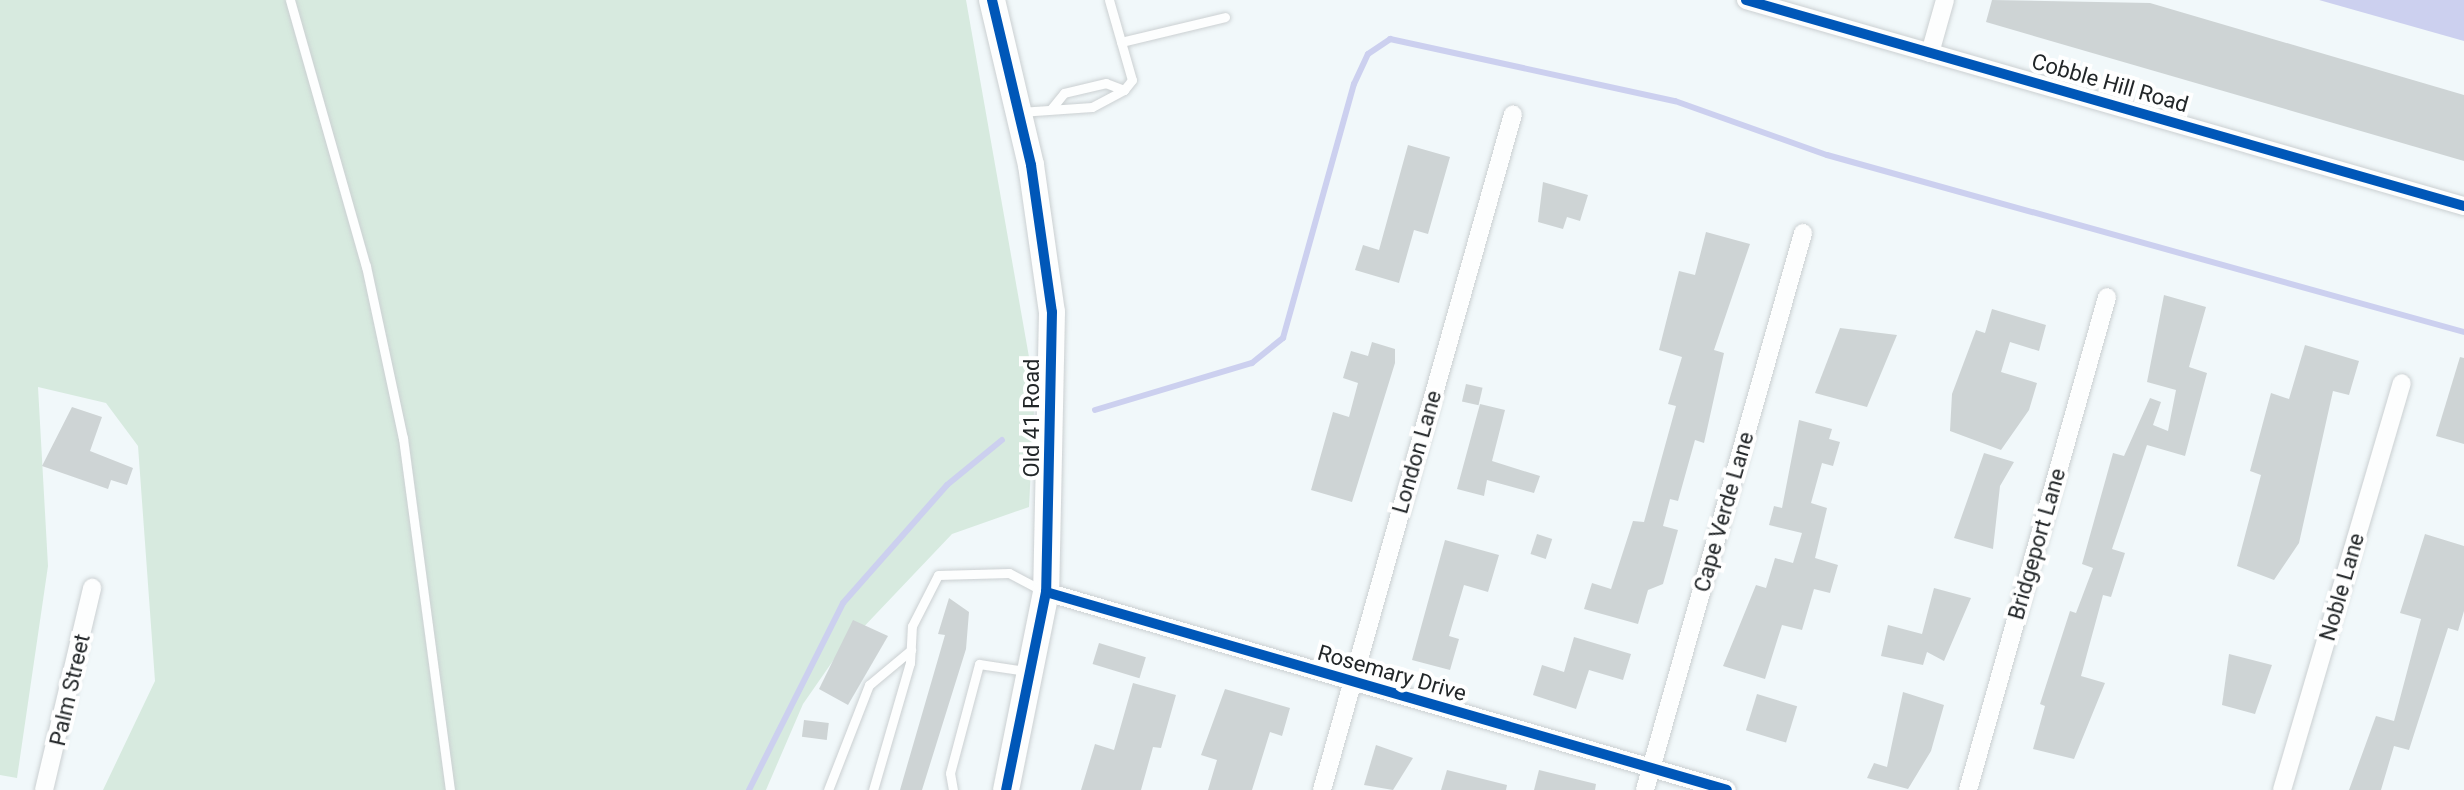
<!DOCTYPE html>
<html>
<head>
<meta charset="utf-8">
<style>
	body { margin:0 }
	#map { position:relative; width:2464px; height:790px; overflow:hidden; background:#f1f8fa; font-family:Roboto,sans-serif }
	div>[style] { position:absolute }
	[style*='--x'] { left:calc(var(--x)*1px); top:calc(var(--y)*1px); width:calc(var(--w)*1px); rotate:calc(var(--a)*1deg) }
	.green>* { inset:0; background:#d7eadf }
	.water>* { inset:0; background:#ccd0ef }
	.stream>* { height:6px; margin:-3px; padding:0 3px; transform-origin:3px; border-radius:3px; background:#ccd0ef }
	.building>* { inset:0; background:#ced4d5; transform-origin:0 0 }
	.roads { filter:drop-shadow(0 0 2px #cbd0d2) drop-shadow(0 0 2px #cbd0d2) }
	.lane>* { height:9px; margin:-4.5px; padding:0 4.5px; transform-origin:4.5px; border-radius:4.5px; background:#fdfefe }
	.street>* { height:18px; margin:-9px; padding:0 9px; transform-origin:9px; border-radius:9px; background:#fdfefe }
	.secondary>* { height:26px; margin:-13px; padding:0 13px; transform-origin:13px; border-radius:13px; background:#fdfefe }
	.cycleway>* { height:10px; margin:-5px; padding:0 5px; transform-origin:5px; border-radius:5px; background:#0057b8 }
	span { translate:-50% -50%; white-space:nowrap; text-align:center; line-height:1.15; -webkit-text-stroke:8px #fff; paint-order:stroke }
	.street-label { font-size:22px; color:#222628 }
</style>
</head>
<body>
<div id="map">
	<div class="green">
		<i style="clip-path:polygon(0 0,966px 0,1035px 391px,1029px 507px,952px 534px,837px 655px,803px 704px,766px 790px,103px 790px,155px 681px,138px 446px,106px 403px,38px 387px,48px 566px,17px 778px,0 775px)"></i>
	</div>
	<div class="water">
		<i style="clip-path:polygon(2319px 0,2464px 0,2464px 41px)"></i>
	</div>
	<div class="stream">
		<i style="--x:1095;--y:410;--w:164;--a:-16.7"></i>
		<i style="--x:1252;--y:363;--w:40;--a:-39"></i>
		<i style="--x:1283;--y:338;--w:264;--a:-74.4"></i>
		<i style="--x:1354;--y:84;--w:33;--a:-65"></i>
		<i style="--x:1368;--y:54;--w:27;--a:-34"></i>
		<i style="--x:1390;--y:39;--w:292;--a:12.3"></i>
		<i style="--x:1675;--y:101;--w:161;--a:19.6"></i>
		<i style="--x:1827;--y:155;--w:661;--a:15.53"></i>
		<i style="--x:749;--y:790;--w:209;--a:-63.3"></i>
		<i style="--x:843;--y:603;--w:157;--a:-48.6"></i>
		<i style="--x:947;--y:485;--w:71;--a:-39.3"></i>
	</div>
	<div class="building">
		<i style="clip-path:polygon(1992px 0,2150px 3px,2464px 95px,2464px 161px,1986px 22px)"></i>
		<i style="clip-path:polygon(1408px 145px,1450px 157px,1428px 234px,1414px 230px,1399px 283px,1355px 270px,1363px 245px,1379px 250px)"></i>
		<i style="clip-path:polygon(1543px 182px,1588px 195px,1580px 221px,1567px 217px,1563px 229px,1538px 222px)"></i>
		<i style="clip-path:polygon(1706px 232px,1750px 244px,1714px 350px,1724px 353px,1704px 443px,1695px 440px,1678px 501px,1670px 499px,1663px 526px,1678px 530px,1663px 584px,1648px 590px,1638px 624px,1584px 609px,1592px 583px,1611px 589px,1633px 521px,1644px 522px,1676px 406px,1668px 404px,1682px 357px,1659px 350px,1679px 271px,1695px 275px)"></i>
		<i style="clip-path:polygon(2164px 295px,2206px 307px,2189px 367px,2207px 373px,2185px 456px,2147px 445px,2112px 549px,2125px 553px,2111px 597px,2103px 595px,2081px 676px,2105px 683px,2074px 759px,2033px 749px,2045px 706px,2040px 704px,2070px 611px,2076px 613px,2093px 568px,2082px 564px,2113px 453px,2124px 456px,2150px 398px,2161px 402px,2153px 425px,2168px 431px,2176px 390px,2147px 382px)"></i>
		<i style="clip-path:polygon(1992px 309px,2046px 325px,2039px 351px,2010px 342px,2001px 372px,2037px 383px,2029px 410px,2001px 450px,1950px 431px,1952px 394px,1976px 330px,1985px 333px)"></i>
		<i style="clip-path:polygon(1840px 328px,1897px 335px,1867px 407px,1815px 393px)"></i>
		<i style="clip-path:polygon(1372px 342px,1395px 349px,1395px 363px,1352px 502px,1311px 490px,1333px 412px,1349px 417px,1358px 383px,1343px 378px,1351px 351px,1368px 356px)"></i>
		<i style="clip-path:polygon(2305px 345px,2359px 361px,2349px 395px,2333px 391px,2299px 543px,2274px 580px,2237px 566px,2261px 475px,2250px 471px,2271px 393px,2289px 399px)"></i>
		<i style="clip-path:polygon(2460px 357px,2464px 358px,2464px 444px,2436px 436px)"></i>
		<i style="left:1466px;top:384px;width:17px;height:18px;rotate:13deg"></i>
		<i style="clip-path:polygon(1480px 404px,1505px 410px,1492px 461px,1540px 476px,1534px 493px,1487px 480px,1484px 496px,1457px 489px)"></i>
		<i style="clip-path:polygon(72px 407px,102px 417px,90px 451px,133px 468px,127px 485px,111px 480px,108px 489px,42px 466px)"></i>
		<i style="clip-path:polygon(1799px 420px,1832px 429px,1829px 439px,1840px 442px,1833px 466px,1822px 463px,1811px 503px,1827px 508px,1815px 558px,1838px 565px,1830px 593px,1814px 589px,1802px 630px,1782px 625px,1765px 679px,1723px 666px,1756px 585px,1766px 588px,1775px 558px,1793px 563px,1802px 533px,1769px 525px,1774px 506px,1782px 508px)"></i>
		<i style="clip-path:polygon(1984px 453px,2014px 462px,2000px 486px,1993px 549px,1954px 538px)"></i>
		<i style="left:1537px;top:534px;width:16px;height:21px;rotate:18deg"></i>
		<i style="clip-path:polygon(2425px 534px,2464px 546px,2464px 611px,2458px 631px,2448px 628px,2409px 750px,2394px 746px,2381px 790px,2349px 790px,2376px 716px,2394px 721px,2421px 619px,2400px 613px)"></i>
		<i style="clip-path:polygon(1445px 540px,1499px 555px,1488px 592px,1464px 585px,1449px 636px,1459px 639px,1450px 670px,1412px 660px)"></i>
		<i style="clip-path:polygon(1934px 588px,1971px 598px,1944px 661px,1927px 652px,1923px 665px,1881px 656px,1888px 625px,1922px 634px)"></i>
		<i style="clip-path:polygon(949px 598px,969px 612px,966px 649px,922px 790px,900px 790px,945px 635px,938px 634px)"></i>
		<i style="clip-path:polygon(853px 620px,888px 636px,848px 705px,819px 689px)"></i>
		<i style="clip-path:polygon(1574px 637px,1631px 654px,1623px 680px,1589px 670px,1576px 709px,1533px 695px,1542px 665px,1564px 672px)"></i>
		<i style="left:1099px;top:643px;width:49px;height:22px;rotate:17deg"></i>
		<i style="clip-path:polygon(2229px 654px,2272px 665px,2255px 714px,2222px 705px)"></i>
		<i style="clip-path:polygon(1133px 683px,1176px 695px,1161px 748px,1153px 747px,1141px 790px,1081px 790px,1095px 744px,1114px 750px)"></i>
		<i style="clip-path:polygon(1225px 689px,1290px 708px,1282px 736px,1270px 732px,1252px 790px,1208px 790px,1217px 760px,1201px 755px)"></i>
		<i style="clip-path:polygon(1903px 692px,1944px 705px,1931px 751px,1908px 789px,1867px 778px,1874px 763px,1887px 767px)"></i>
		<i style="left:1757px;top:694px;width:42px;height:38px;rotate:17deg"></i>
		<i style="left:804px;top:720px;width:25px;height:17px;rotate:7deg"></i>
		<i style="clip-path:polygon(1376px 745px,1413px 758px,1393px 790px,1364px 785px)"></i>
		<i style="clip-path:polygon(1447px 770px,1507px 785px,1506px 790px,1441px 790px)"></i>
		<i style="clip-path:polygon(1539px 770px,1596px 784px,1595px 790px,1534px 790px)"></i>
	</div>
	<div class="roads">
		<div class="lane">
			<i style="--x:290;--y:0;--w:277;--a:74.1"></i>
			<i style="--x:366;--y:266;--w:176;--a:77.9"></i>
			<i style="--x:403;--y:438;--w:355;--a:82.4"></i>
			<i style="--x:1109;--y:0;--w:83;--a:74"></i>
			<i style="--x:1132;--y:80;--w:13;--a:129"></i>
			<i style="--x:1121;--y:42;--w:107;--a:-13.5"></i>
			<i style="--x:1020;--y:112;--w:72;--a:-4"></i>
			<i style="--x:1092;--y:107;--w:36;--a:-28"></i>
			<i style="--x:1124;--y:90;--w:19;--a:-159"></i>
			<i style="--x:1106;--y:83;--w:43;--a:166.6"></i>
			<i style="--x:1064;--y:93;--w:21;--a:129"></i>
			<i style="--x:828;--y:790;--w:113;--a:-68.7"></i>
			<i style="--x:869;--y:685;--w:55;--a:-39.8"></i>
			<i style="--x:873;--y:790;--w:132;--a:-73.8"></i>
			<i style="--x:910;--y:663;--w:37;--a:-87"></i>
			<i style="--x:912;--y:626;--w:57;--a:-63"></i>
			<i style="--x:938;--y:575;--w:71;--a:-1.6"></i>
			<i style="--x:1009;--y:573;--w:38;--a:28"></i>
			<i style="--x:953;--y:790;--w:17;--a:-100"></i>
			<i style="--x:950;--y:773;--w:113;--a:-75.1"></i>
			<i style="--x:979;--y:664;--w:48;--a:8.5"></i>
		</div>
		<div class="street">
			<i style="--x:1746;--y:0;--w:747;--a:16.01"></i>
			<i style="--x:1930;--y:53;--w:55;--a:-74.2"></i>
			<i style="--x:1046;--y:592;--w:709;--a:16.21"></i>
			<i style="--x:44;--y:790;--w:208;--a:-76.6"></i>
			<i style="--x:1322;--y:790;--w:702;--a:-74.22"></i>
			<i style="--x:1645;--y:790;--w:579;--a:-74.16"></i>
			<i style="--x:1968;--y:790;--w:512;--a:-74.25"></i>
			<i style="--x:2282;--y:790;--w:424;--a:-73.6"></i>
		</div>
		<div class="secondary">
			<i style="--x:992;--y:0;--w:170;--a:76.7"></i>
			<i style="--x:1031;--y:165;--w:148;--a:81.9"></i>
			<i style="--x:1052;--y:312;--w:280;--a:91.2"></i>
			<i style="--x:1046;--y:592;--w:202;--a:101.4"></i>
		</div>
	</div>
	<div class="cycleway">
		<i style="--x:992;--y:0;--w:170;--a:76.7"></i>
		<i style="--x:1031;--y:165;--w:148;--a:81.9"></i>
		<i style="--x:1052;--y:312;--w:280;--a:91.2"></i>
		<i style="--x:1046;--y:592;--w:202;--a:101.4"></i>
		<i style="--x:1746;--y:0;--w:747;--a:16.01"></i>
		<i style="--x:1046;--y:592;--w:709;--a:16.21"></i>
	</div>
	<div class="street-label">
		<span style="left:2110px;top:83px;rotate:16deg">Cobble Hill Road</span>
		<span style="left:1032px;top:418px;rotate:-90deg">Old 41 Road</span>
		<span style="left:1417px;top:452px;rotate:-74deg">London Lane</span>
		<span style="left:1724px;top:512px;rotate:-74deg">Cape Verde Lane</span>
		<span style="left:2037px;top:544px;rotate:-74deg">Bridgeport Lane</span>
		<span style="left:2342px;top:587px;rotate:-74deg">Noble Lane</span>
		<span style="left:1392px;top:673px;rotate:16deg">Rosemary Drive</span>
		<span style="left:70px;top:690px;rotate:-77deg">Palm Street</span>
	</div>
</div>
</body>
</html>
